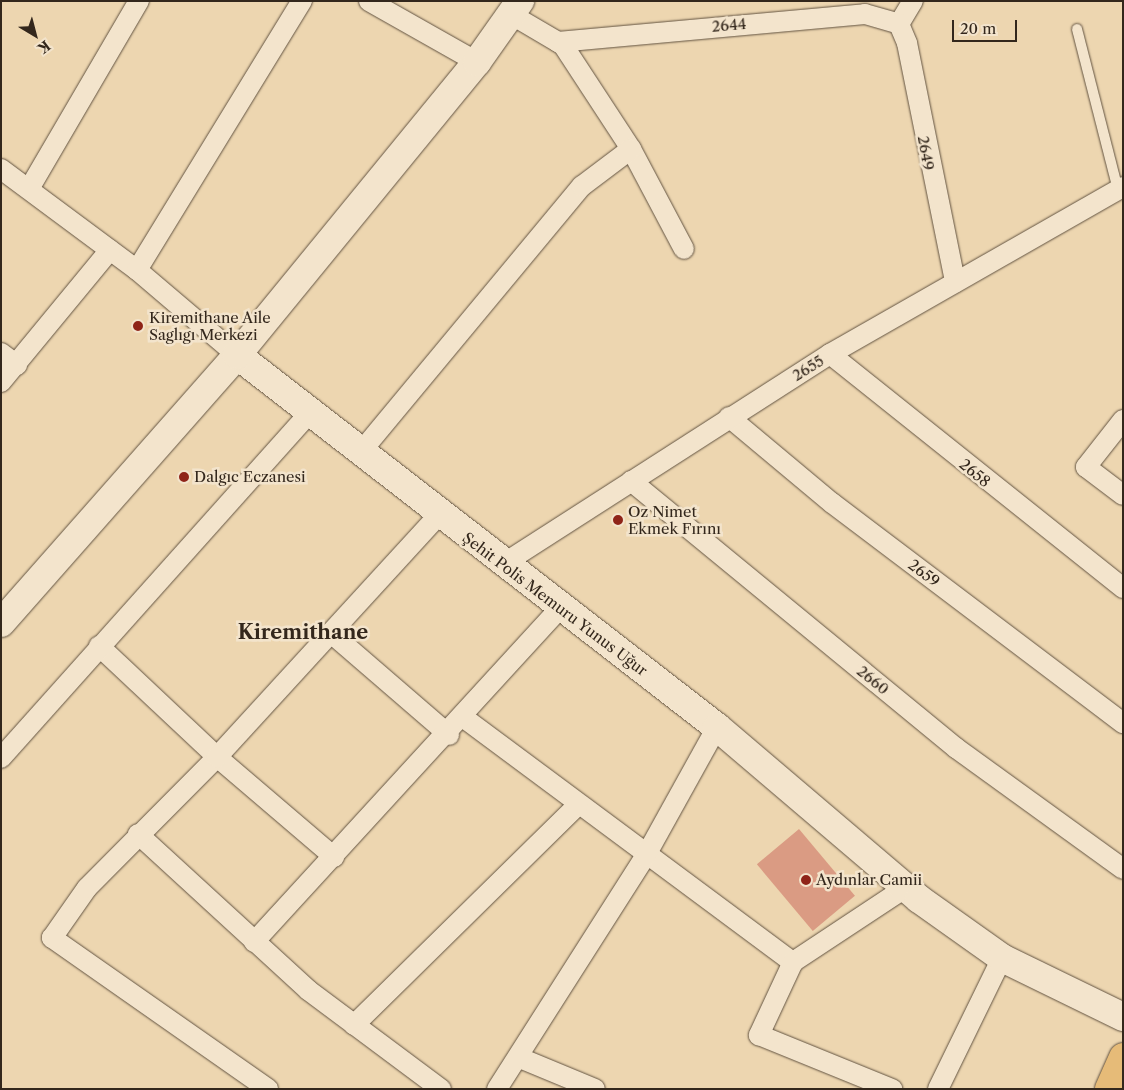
<!DOCTYPE html>
<html>
<head>
<meta charset="utf-8">
<style>
	body { margin:0 }
	#map { position:relative; width:1124px; height:1090px; overflow:hidden; background:#edd6b0; font-family:"Libre Caslon Text",serif }
	div>[style] { position:absolute }
	[style*='--x'] { left:calc(var(--x)*1px); top:calc(var(--y)*1px); width:calc(var(--w)*1px); rotate:calc(var(--a)*1deg) }
	.building>* { inset:0; background:#da9b83; transform-origin:0 0 }
	.roads { filter:drop-shadow(0 0 1px #625341) drop-shadow(0 0 1px #625341) }
	.service>* { height:10px; margin:-5px; padding:0 5px; transform-origin:5px; border-radius:5px; background:#f3e4cc }
	.minor>* { height:20px; margin:-10px; padding:0 10px; transform-origin:10px; border-radius:10px; background:#f3e4cc }
	.secondary>* { height:28px; margin:-14px; padding:0 14px; transform-origin:14px; border-radius:14px; background:#f3e4cc }
	.trunk>* { height:28px; margin:-14px; padding:0 14px; transform-origin:14px; border-radius:14px; background:#e6bb78 }
	.dots>* { width:14px; height:14px; translate:-50% -50%; box-sizing:border-box; border:2px solid #f3e4cc; border-radius:50% }
	span { translate:-50% -50%; white-space:nowrap; text-align:center; line-height:1.15; -webkit-text-stroke:5px #f3e4cc; paint-order:stroke }
	.street-label { font-size:15px; color:#33271c }
	.poi-label { font-size:15px; color:#33271c }
	.left { translate:0 -50%; text-align:left }
	.district-label { font-size:20px; color:#33271c; font-weight:700 }
	.frame { position:absolute; inset:0; border:2px solid #33271c; pointer-events:none }
	.north { position:absolute; left:10px; top:10px; width:50px; height:50px; -webkit-text-stroke:4px #f3e4cc; paint-order:stroke; rotate:143deg; font-size:14px; font-weight:700; line-height:20px; text-align:center; color:#33271c }
	.north::after { content:''; display:block; margin:auto; width:18px; height:22px; background:#33271c; clip-path:polygon(50% 0,100% 100%,50% 72%,0 100%) }
	.scale { position:absolute; left:952px; top:20px; width:65px; height:22px; box-sizing:border-box; border:2px solid #33271c; border-top:0; padding-left:6px; font-size:15px; line-height:18px; white-space:nowrap; color:#33271c; -webkit-text-stroke:4px #f3e4cc; paint-order:stroke }
</style>
</head>
<body>
<div id="map">
	<div class="building">
		<i style="left:799px;top:829px;width:87px;height:55px;rotate:50deg"></i>
	</div>
	<div class="roads">
		<div class="service">
			<i style="--x:1077;--y:29;--w:166;--a:75.7"></i>
		</div>
		<div class="minor">
			<i style="--x:369;--y:1;--w:124;--a:29.5"></i>
			<i style="--x:512;--y:15;--w:59;--a:30.5"></i>
			<i style="--x:563;--y:45;--w:124;--a:56.8"></i>
			<i style="--x:631;--y:149;--w:113;--a:62.1"></i>
			<i style="--x:899;--y:24;--w:21;--a:67"></i>
			<i style="--x:907;--y:43;--w:244;--a:78.6"></i>
			<i style="--x:899;--y:24;--w:27;--a:-59"></i>
			<i style="--x:558;--y:42;--w:308;--a:-5.2"></i>
			<i style="--x:865;--y:14;--w:35;--a:16"></i>
			<i style="--x:1;--y:169;--w:169;--a:36.6"></i>
			<i style="--x:137;--y:270;--w:131;--a:40.4"></i>
			<i style="--x:29;--y:189;--w:218;--a:-59.7"></i>
			<i style="--x:137;--y:270;--w:316;--a:-58.5"></i>
			<i style="--x:1;--y:353;--w:20;--a:37"></i>
			<i style="--x:830;--y:354;--w:375;--a:38.6"></i>
			<i style="--x:1;--y:382;--w:171;--a:-50.5"></i>
			<i style="--x:729;--y:417;--w:134;--a:39.9"></i>
			<i style="--x:832;--y:503;--w:365;--a:37.1"></i>
			<i style="--x:1123;--y:420;--w:60;--a:128.2"></i>
			<i style="--x:1086;--y:467;--w:46;--a:37.1"></i>
			<i style="--x:360;--y:453;--w:347;--a:-50.3"></i>
			<i style="--x:582;--y:186;--w:61;--a:-37.1"></i>
			<i style="--x:631;--y:481;--w:421;--a:39.4"></i>
			<i style="--x:956;--y:748;--w:206;--a:35.9"></i>
			<i style="--x:503;--y:564;--w:389;--a:-32.7"></i>
			<i style="--x:830;--y:354;--w:337;--a:-29.7"></i>
			<i style="--x:331;--y:633;--w:156;--a:40.8"></i>
			<i style="--x:99;--y:646;--w:162;--a:43.2"></i>
			<i style="--x:217;--y:757;--w:154;--a:40.5"></i>
			<i style="--x:464;--y:718;--w:410;--a:36.6"></i>
			<i style="--x:793;--y:962;--w:134;--a:-33.5"></i>
			<i style="--x:1;--y:758;--w:463;--a:-48.2"></i>
			<i style="--x:138;--y:834;--w:231;--a:42.5"></i>
			<i style="--x:308;--y:990;--w:166;--a:36.7"></i>
			<i style="--x:254;--y:942;--w:453;--a:-47.5"></i>
			<i style="--x:793;--y:962;--w:81;--a:115"></i>
			<i style="--x:759;--y:1035;--w:144;--a:22.1"></i>
			<i style="--x:354;--y:1025;--w:314;--a:-44.5"></i>
			<i style="--x:520;--y:1058;--w:81;--a:22.5"></i>
			<i style="--x:268;--y:1089;--w:264;--a:-145"></i>
			<i style="--x:52;--y:938;--w:61;--a:-55"></i>
			<i style="--x:87;--y:888;--w:185;--a:-45.2"></i>
			<i style="--x:217;--y:757;--w:328;--a:-47.5"></i>
			<i style="--x:497;--y:1089;--w:275;--a:-57.5"></i>
			<i style="--x:645;--y:857;--w:149;--a:-61"></i>
			<i style="--x:938;--y:1089;--w:146;--a:-64"></i>
		</div>
		<div class="secondary">
			<i style="--x:237;--y:355;--w:607;--a:37.78"></i>
			<i style="--x:717;--y:727;--w:265;--a:40.4"></i>
			<i style="--x:919;--y:899;--w:102;--a:35.4"></i>
			<i style="--x:1002;--y:958;--w:135;--a:26"></i>
			<i style="--x:1;--y:623;--w:357;--a:-48.6"></i>
			<i style="--x:237;--y:355;--w:379;--a:-50.7"></i>
			<i style="--x:477;--y:62;--w:75;--a:-54.8"></i>
		</div>
		<div class="trunk">
			<i style="--x:1109;--y:1089;--w:35;--a:-66"></i>
		</div>
	</div>
	<div class="dots">
		<i style="left:138px;top:326px;background:#8f2418"></i>
		<i style="left:184px;top:477px;background:#8f2418"></i>
		<i style="left:618px;top:520px;background:#8f2418"></i>
		<i style="left:806px;top:880px;background:#8f2418"></i>
	</div>
	<div class="street-label">
		<span style="left:729px;top:25px;rotate:-5deg">2644</span>
		<span style="left:926px;top:153px;rotate:80deg">2649</span>
		<span style="left:808px;top:368px;rotate:-32deg">2655</span>
		<span style="left:975px;top:473px;rotate:39deg">2658</span>
		<span style="left:924px;top:573px;rotate:37deg">2659</span>
		<span style="left:555px;top:604px;rotate:37deg">Şehit Polis Memuru Yunus Uğur</span>
		<span style="left:873px;top:680px;rotate:39deg">2660</span>
	</div>
	<div class="poi-label">
		<span class="left" style="left:149px;top:326px">Kiremithane Aile<br>Saglıgı Merkezi</span>
		<span class="left" style="left:194px;top:477px">Dalgıc Eczanesi</span>
		<span class="left" style="left:628px;top:520px">Oz Nimet<br>Ekmek Fırını</span>
		<span class="left" style="left:816px;top:880px">Aydınlar Camii</span>
	</div>
	<div class="district-label">
		<span style="left:303px;top:632px">Kiremithane</span>
	</div>
	<div class="frame"></div>
	<div class="north">K</div>
	<div class="scale">20 m</div>
</div>
</body>
</html>
